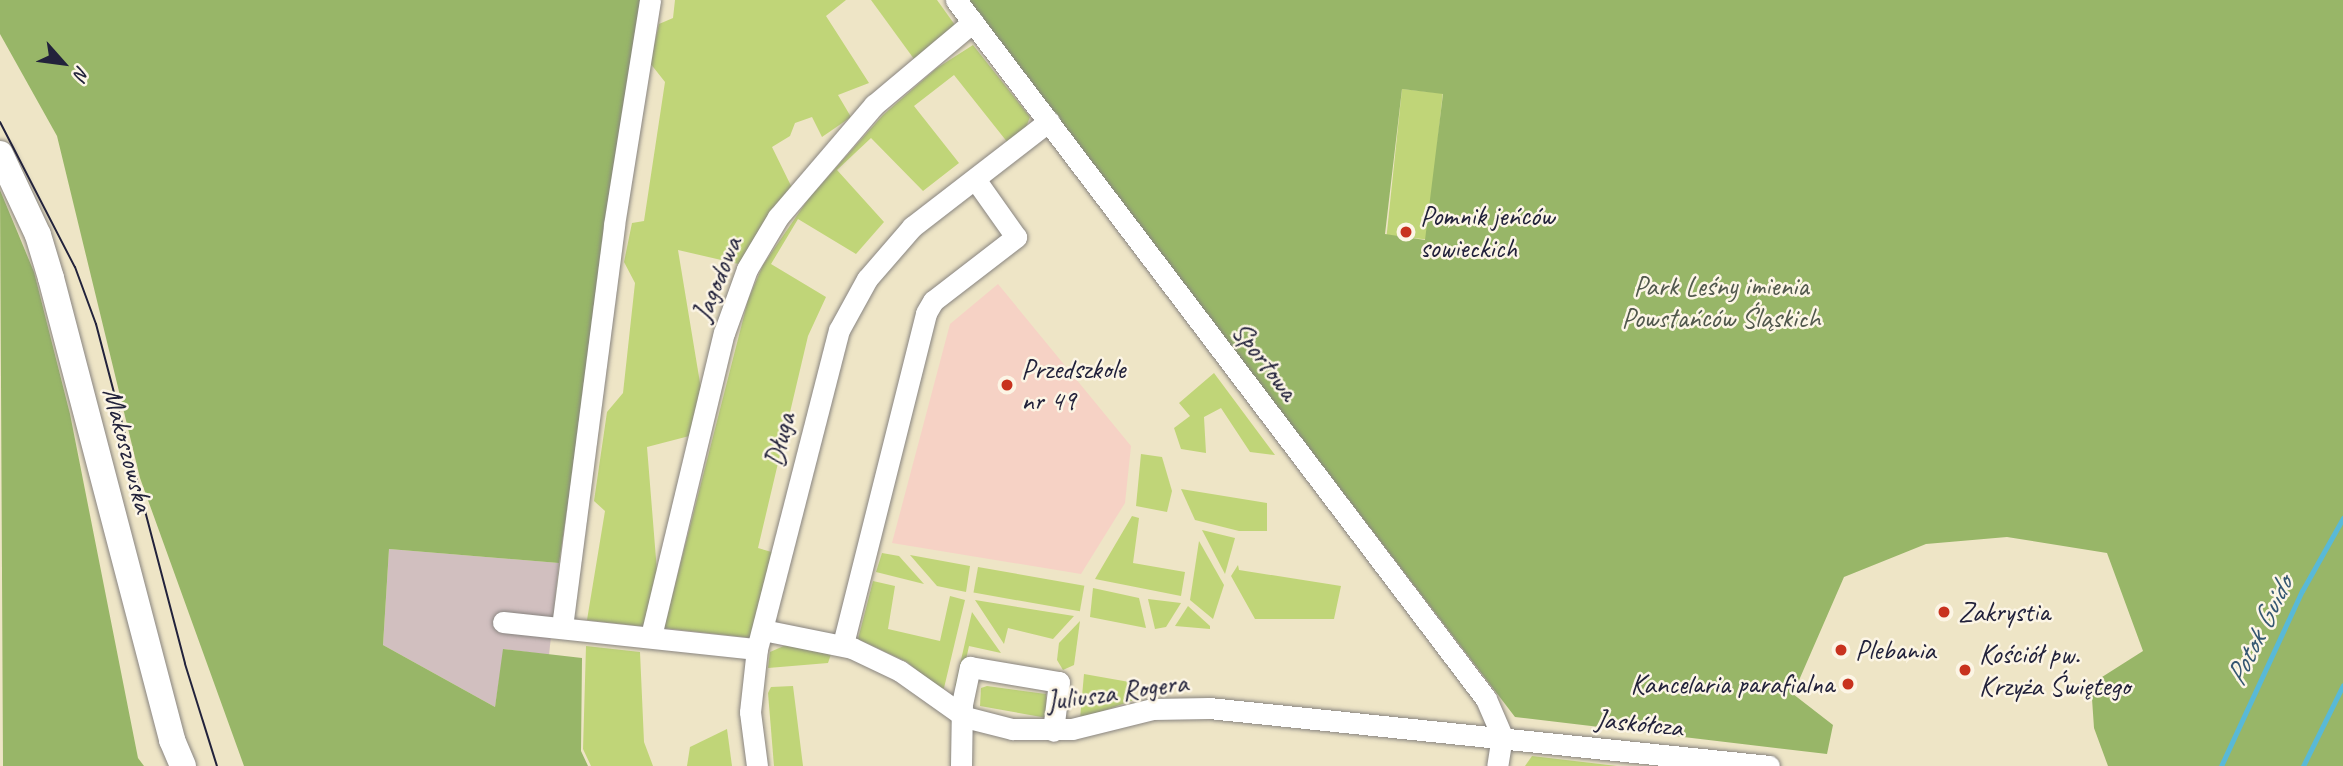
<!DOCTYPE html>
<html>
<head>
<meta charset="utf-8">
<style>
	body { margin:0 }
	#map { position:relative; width:2343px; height:766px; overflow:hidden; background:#eee5c6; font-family:Caveat,sans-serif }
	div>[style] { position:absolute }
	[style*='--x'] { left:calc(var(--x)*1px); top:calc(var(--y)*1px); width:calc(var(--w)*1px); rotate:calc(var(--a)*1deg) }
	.built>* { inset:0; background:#f6d2c5 }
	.industrial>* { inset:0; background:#d1bfbf }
	.green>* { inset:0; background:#c0d578; transform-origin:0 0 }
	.forest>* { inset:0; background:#98b668 }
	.stream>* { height:5px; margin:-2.5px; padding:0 2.5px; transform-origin:2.5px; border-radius:2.5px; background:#59b9d7 }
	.roads { filter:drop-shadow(0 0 2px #888480) drop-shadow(0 0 2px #888480) }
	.minor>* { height:21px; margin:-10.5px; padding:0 10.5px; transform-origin:10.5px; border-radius:10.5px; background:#fff }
	.major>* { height:26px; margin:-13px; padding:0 13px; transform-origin:13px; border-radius:13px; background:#fff }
	.tram>* { height:2px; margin:-1px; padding:0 1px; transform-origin:1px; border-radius:1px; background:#22223b }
	.dots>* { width:19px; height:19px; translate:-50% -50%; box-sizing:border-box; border:4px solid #fcf5e5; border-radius:50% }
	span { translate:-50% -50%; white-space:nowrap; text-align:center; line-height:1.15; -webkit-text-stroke:5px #fcf5e5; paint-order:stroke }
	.poi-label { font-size:28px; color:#22223b }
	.left { translate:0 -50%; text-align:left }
	.right { translate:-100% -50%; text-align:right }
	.street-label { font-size:28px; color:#22223b }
	.park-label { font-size:28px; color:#51584d }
	.water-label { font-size:30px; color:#355772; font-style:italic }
	.north { position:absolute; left:28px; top:28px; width:70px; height:70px; -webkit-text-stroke:5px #fcf5e5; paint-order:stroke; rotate:118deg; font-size:19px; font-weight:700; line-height:28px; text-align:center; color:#22223b }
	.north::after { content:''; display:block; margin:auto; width:24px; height:32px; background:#22223b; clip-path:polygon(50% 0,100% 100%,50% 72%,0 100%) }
</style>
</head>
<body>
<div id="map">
	<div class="built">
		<i style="clip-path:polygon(998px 284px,1131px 446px,1125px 503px,1081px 574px,892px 543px,950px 324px)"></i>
	</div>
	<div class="industrial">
		<i style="clip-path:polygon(389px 549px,559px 563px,549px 655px,504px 649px,495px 707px,383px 645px)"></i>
	</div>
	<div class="green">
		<i style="clip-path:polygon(675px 0,846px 0,826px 16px,869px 83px,838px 95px,851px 117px,822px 137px,812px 117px,795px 123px,790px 136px,772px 147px,795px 194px,743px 265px,678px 250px,704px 407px,697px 434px,647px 447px,659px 596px,648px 627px,587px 620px,605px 511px,594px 501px,607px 412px,623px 393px,635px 283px,624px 262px,632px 223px,644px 221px,665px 82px,650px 63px,659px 24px,673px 18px)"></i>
		<i style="clip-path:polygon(871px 0,937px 0,955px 25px,914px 59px)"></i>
		<i style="clip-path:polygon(973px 45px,1030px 117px,1025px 130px,1008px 143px,954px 75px,914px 106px,959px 163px,923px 191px,871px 138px,837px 170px,884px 222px,856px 254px,798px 219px,771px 264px,826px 297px,808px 336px,758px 548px,775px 553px,752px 638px,664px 628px,748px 300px,763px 265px,809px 198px,883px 115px,937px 68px)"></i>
		<i style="left:1402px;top:89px;width:41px;height:147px;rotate:6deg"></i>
		<i style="clip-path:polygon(1214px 373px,1275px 455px,1250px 452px,1221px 408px,1204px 417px,1206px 453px,1181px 449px,1174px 428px,1190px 416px,1179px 403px)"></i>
		<i style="clip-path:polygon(1141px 454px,1162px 457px,1172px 491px,1167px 512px,1136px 506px)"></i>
		<i style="clip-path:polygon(1181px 489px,1267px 503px,1267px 531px,1239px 531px,1195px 520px)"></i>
		<i style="clip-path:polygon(1132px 516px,1139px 518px,1133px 563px,1185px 572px,1181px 596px,1095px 579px)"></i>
		<i style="clip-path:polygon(1202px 530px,1235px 538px,1225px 574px)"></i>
		<i style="clip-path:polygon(1199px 541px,1224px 585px,1213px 619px,1190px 600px)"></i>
		<i style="clip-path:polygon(882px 553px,899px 556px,924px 584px,876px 572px)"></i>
		<i style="clip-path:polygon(910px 555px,970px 566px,966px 592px,937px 586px)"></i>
		<i style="clip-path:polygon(1238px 565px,1239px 570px,1341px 586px,1334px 619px,1255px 619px,1231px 576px)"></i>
		<i style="left:978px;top:567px;width:108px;height:26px;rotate:10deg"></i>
		<i style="clip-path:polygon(873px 581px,895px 586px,888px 629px,940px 641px,950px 596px,965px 600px,944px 688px,939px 689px,907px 662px,858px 639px)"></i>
		<i style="clip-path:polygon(1093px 588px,1139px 598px,1146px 628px,1090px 617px)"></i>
		<i style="clip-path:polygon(1148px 599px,1181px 603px,1166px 627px,1155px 629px)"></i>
		<i style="clip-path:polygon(975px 600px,1074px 616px,1053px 639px,1008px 628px,1004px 644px)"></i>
		<i style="clip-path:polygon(1188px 606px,1210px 626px,1210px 629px,1175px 626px)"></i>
		<i style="clip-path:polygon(972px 612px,1001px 653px,969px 646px,960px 687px,955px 686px)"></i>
		<i style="clip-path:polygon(1080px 621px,1074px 665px,1063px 670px,1057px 660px,1059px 643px)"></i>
		<i style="clip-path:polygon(786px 645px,831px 654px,828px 663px,768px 668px,770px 652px)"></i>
		<i style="clip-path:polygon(586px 646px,640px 652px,644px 742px,653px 766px,591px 766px,583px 749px)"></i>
		<i style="clip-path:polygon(1084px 674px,1135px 683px,1134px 700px,1080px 719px)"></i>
		<i style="clip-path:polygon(793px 686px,803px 766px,774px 766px,768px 693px,771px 687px)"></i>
		<i style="clip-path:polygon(987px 686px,1046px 694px,1047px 718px,980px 706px,981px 688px)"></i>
		<i style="clip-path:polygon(727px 729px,732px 766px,687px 766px,690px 747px)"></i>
		<i style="clip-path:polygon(1532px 756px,1617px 766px,1525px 766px)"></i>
	</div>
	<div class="forest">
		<i style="clip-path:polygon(0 0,643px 0,559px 563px,389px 549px,383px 645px,495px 707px,503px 649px,582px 658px,581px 751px,588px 766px,244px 766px,140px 478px,57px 136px,0 34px)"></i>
		<i style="clip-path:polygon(evenodd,966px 0,2343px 0,2343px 766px,2108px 766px,2094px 728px,2091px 684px,2143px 651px,2107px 553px,2007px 537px,1926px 544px,1844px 577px,1793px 694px,1833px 725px,1827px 754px,1515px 717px,966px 0,1402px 89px,1443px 94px,1425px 240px,1385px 234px,1402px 89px)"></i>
		<i style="clip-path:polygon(0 190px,34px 272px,70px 414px,138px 758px,144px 766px,3px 766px)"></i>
	</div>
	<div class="stream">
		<i style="--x:2221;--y:766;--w:193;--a:-65.2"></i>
		<i style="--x:2302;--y:591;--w:84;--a:-60.7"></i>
		<i style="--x:2303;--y:766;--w:90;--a:-63.7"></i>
	</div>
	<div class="roads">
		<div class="minor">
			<i style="--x:956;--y:0;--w:877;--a:52.83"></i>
			<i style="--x:1486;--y:699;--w:40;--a:66.6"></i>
			<i style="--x:1502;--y:736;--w:30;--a:99"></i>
			<i style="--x:503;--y:622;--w:255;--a:6.1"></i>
			<i style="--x:562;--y:627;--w:405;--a:-82.6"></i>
			<i style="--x:614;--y:225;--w:228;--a:-80.9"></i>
			<i style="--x:763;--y:630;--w:91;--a:11.4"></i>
			<i style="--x:852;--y:648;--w:53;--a:25.6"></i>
			<i style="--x:900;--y:671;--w:80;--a:35.3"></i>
			<i style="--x:965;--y:717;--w:49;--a:14.3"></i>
			<i style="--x:1012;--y:729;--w:60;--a:0"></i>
			<i style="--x:1072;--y:729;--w:83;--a:-13.9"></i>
			<i style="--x:1153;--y:709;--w:56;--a:-1"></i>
			<i style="--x:1209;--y:708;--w:563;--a:5.91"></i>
			<i style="--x:651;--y:636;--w:312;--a:-76.5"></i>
			<i style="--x:724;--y:333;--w:68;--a:-70.2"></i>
			<i style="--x:747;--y:269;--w:61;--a:-59.2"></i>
			<i style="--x:778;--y:217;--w:148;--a:-49.4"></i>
			<i style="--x:874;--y:105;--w:129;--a:-40"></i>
			<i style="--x:843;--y:644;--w:341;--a:-75.9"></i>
			<i style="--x:926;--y:313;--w:14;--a:-60"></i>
			<i style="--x:933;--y:301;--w:105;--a:-37.6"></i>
			<i style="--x:1016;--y:237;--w:71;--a:-125.3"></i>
			<i style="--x:757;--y:766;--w:54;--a:-97.4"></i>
			<i style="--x:750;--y:712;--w:63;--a:-83.7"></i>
			<i style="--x:757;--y:649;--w:329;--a:-75.6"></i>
			<i style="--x:839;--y:330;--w:58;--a:-61.2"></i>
			<i style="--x:867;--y:279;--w:69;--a:-49.1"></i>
			<i style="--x:912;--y:227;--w:173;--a:-37.7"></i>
			<i style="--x:961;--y:766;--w:62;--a:-89.1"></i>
			<i style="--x:962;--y:704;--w:38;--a:-78"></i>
			<i style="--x:970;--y:667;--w:90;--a:9.6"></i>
			<i style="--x:1059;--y:682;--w:49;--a:97"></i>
		</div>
		<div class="major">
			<i style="--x:0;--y:154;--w:89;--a:64.9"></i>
			<i style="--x:38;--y:235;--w:45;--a:73.2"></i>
			<i style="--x:51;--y:278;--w:478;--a:75.3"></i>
			<i style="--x:172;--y:740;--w:28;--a:67"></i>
		</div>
	</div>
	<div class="tram">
		<i style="--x:0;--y:122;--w:163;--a:62.7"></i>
		<i style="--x:75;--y:267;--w:61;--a:69.8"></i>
		<i style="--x:96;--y:324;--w:351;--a:75.3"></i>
		<i style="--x:185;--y:664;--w:107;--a:72.6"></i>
	</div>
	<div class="dots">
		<i style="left:1406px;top:232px;background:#c8321e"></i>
		<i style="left:1007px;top:385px;background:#c8321e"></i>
		<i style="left:1944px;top:612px;background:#c8321e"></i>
		<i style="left:1841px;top:650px;background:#c8321e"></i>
		<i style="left:1965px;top:670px;background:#c8321e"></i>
		<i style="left:1848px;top:684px;background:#c8321e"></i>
	</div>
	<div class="poi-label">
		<span class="left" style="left:1420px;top:232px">Pomnik jeńców<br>sowieckich</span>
		<span class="left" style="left:1021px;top:385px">Przedszkole<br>nr 49</span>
		<span class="left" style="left:1958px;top:612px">Zakrystia</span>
		<span class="left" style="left:1855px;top:650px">Plebania</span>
		<span class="left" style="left:1979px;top:670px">Kościół pw.<br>Krzyża Świętego</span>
		<span class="right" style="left:1834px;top:684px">Kancelaria parafialna</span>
	</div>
	<div class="street-label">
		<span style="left:717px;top:279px;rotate:-68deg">Jagodowa</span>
		<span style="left:1265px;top:361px;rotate:53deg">Sportowa</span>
		<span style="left:780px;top:440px;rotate:-77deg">Długa</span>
		<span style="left:128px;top:450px;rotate:75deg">Makoszowska</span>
		<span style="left:1117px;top:692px;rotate:-8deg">Juliusza Rogera</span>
		<span style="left:1639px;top:723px;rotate:6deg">Jaskółcza</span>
	</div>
	<div class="park-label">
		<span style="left:1721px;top:302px">Park Leśny imienia<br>Powstańców Śląskich</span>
	</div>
	<div class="water-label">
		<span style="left:2259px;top:631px;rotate:-64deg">Potok Guido</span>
	</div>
	<div class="north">N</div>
</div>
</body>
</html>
